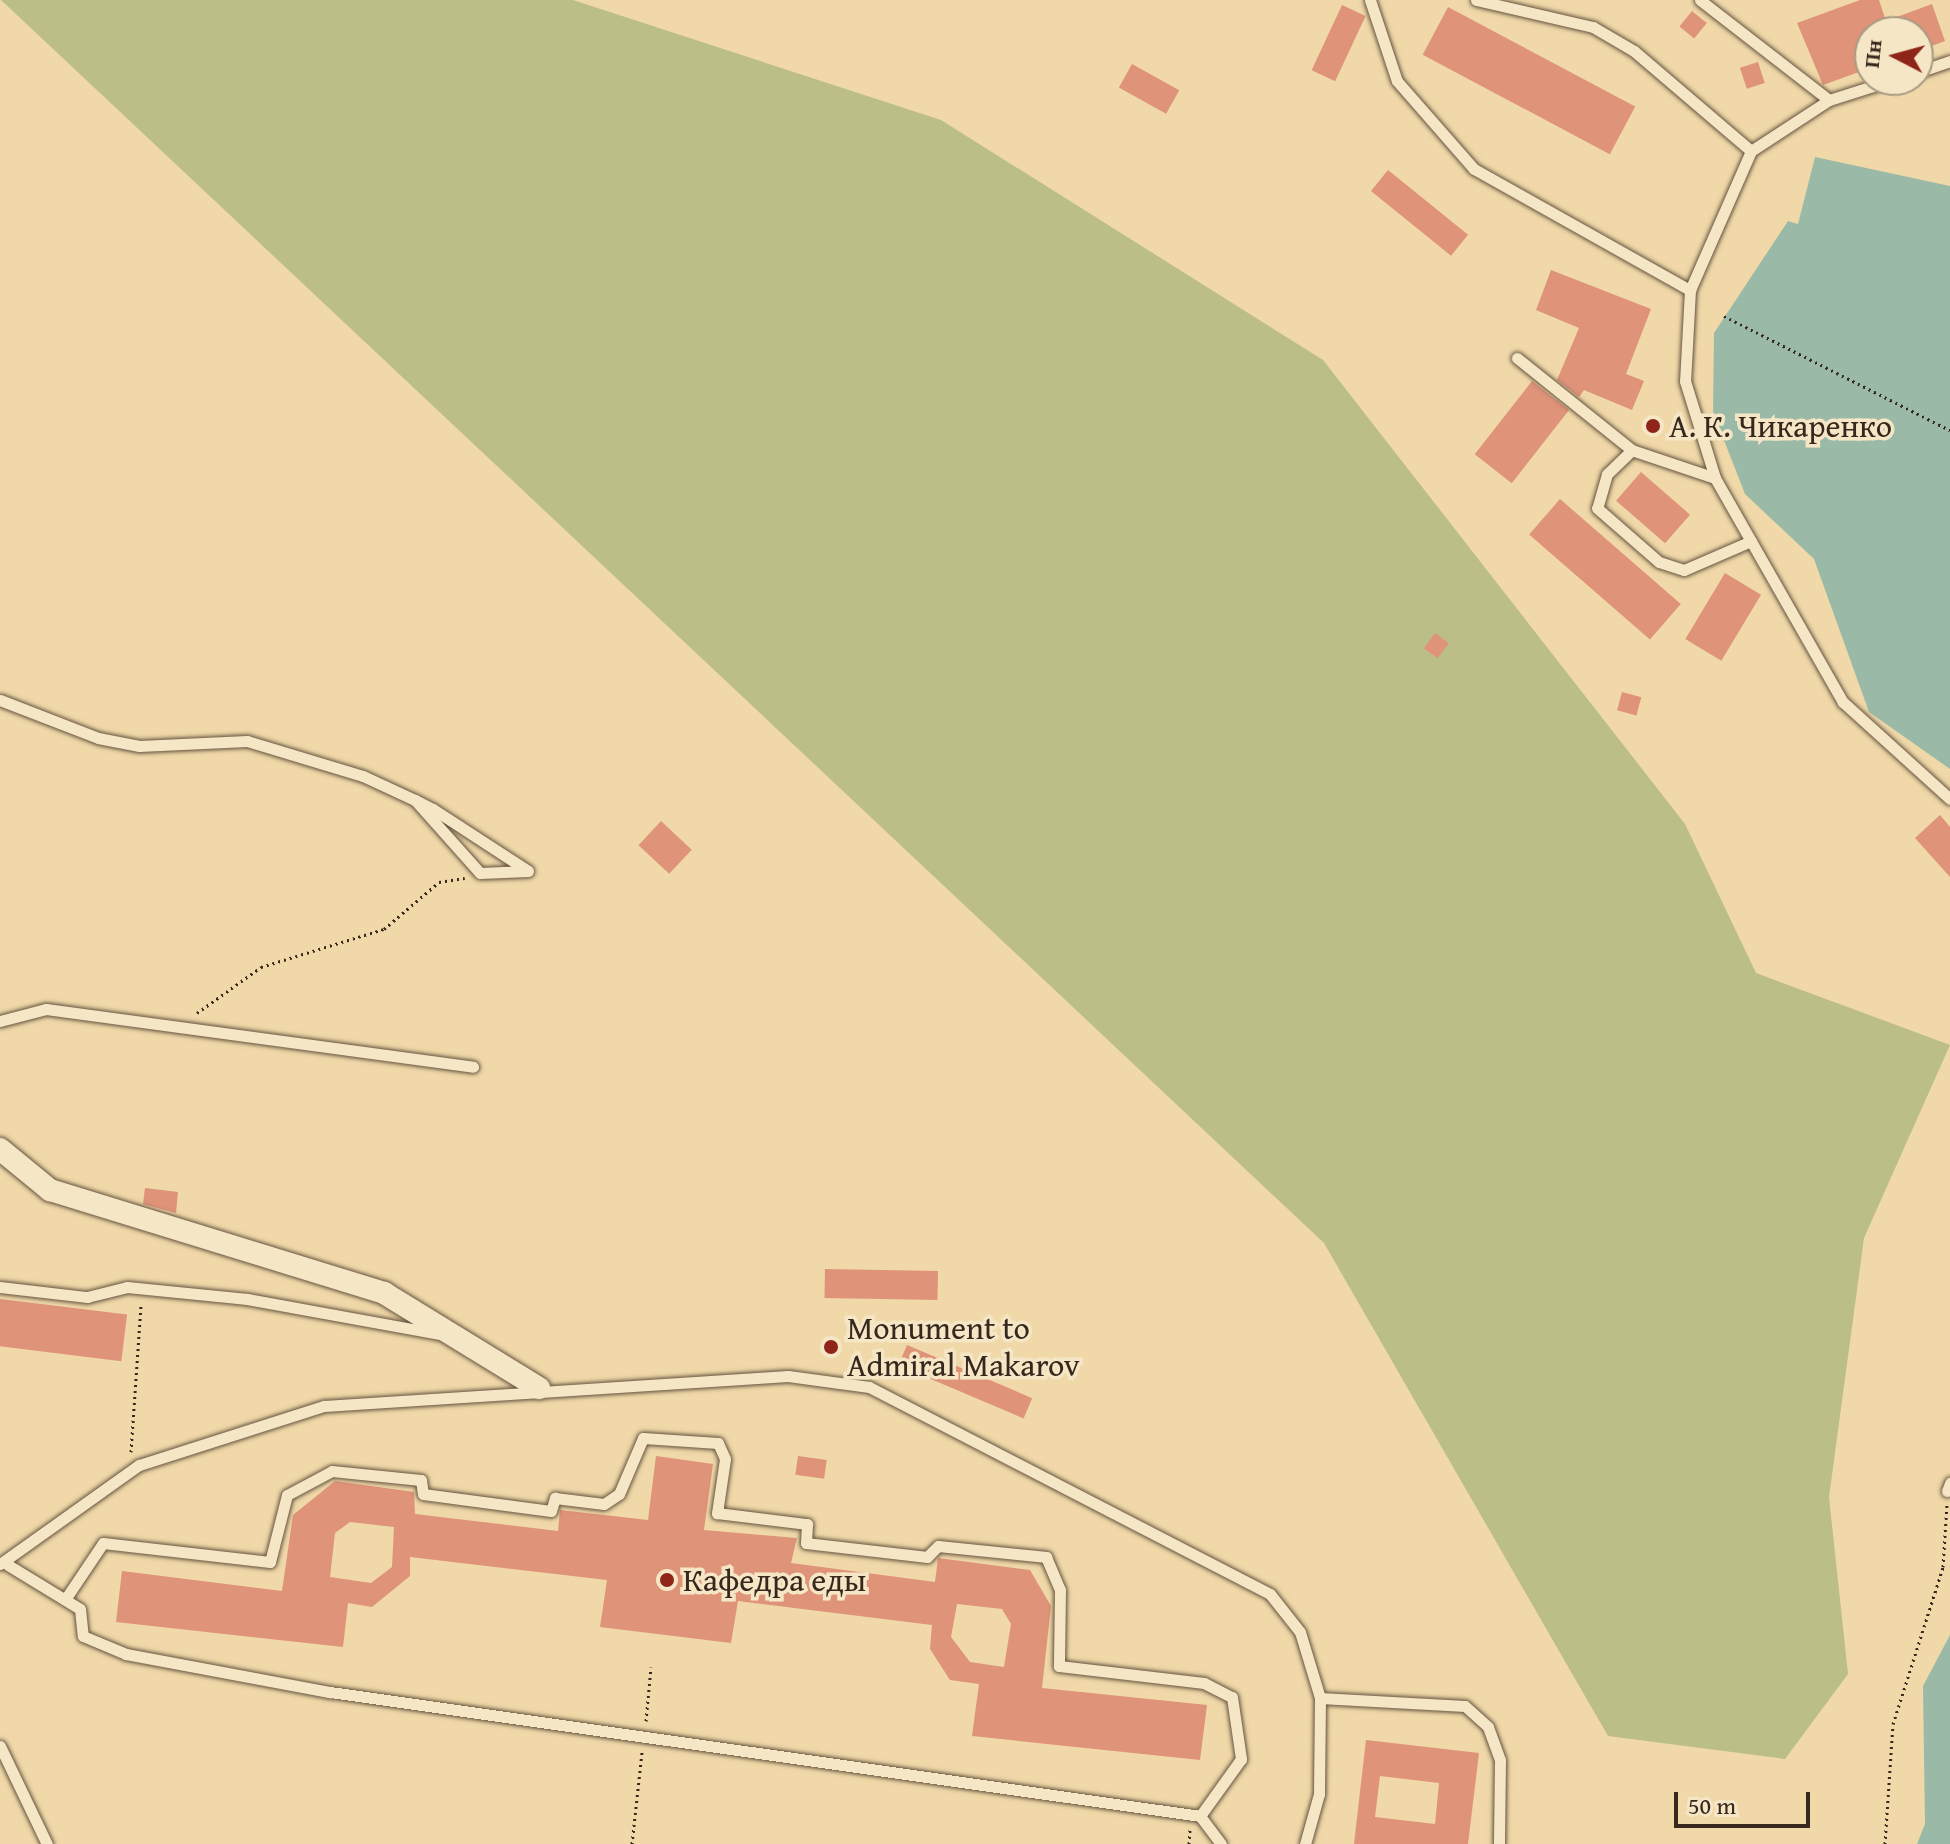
<!DOCTYPE html>
<html>
<head>
<meta charset="utf-8">
<style>
	body { margin:0 }
	#map { position:relative; width:1950px; height:1844px; overflow:hidden; background:#f0d8a8; font-family:"Gentium Book Plus",serif }
	div>[style] { position:absolute }
	[style*='--x'] { left:calc(var(--x)*1px); top:calc(var(--y)*1px); width:calc(var(--w)*1px); rotate:calc(var(--a)*1deg) }
	.green>* { inset:0; background:#bbbe86 }
	.water>* { inset:0; background:#9abaa7 }
	.building>* { inset:0; background:#df9379; transform-origin:0 0 }
	.path>* { height:3px; margin-top:-1.5px; transform-origin:0; background:repeating-linear-gradient(90deg,#37281e 0 2px,transparent 0 6px) }
	.roads { filter:drop-shadow(0 0 2px #655440) drop-shadow(0 0 2px #655440) }
	.service>* { height:11px; margin:-5.5px; padding:0 5.5px; transform-origin:5.5px; border-radius:5.5px; background:#f5e6c6 }
	.minor>* { height:22px; margin:-11px; padding:0 11px; transform-origin:11px; border-radius:11px; background:#f5e6c6 }
	.dots>* { width:22px; height:22px; translate:-50% -50%; box-sizing:border-box; border:4px solid #f5e6c6; border-radius:50% }
	span { translate:-50% -50%; white-space:nowrap; text-align:center; line-height:1.15; -webkit-text-stroke:7px #f5e6c6; paint-order:stroke }
	.poi-label { font-size:32px; color:#37281e }
	.left { translate:0 -50%; text-align:left }
	.north { position:absolute; left:1854px; top:16px; width:80px; height:80px; box-sizing:border-box; background:#f5e6c6; border:2px solid #a99a83; border-radius:50%; rotate:276deg; font-size:22px; font-weight:700; line-height:32px; text-align:center; color:#37281e }
	.north::after { content:''; display:block; margin:auto; width:28px; height:36px; background:#8f2418; clip-path:polygon(50% 0,100% 100%,50% 72%,0 100%) }
	.scale { position:absolute; left:1674px; top:1792px; width:136px; height:36px; box-sizing:border-box; border:4px solid #37281e; border-top:0; padding-left:10px; font-size:24px; line-height:28px; white-space:nowrap; color:#37281e; -webkit-text-stroke:6px #f5e6c6; paint-order:stroke }
</style>
</head>
<body>
<div id="map">
	<div class="green">
		<i style="clip-path:polygon(1px 0,573px 0,941px 120px,1323px 360px,1685px 824px,1756px 973px,1950px 1045px,1864px 1238px,1829px 1497px,1848px 1674px,1785px 1759px,1608px 1736px,1324px 1243px)"></i>
	</div>
	<div class="water">
		<i style="clip-path:polygon(1815px 157px,1950px 186px,1950px 769px,1869px 712px,1814px 559px,1745px 494px,1713px 412px,1714px 333px,1788px 221px,1798px 224px)"></i>
		<i style="clip-path:polygon(1950px 1635px,1950px 1844px,1917px 1844px,1925px 1824px,1923px 1686px)"></i>
	</div>
	<div class="building">
		<i style="clip-path:polygon(1860px 0,1879px 0,1886px 21px,1932px 4px,1945px 41px,1918px 51px,1918px 32px,1870px 32px,1870px 68px,1823px 85px,1797px 23px)"></i>
		<i style="left:1342px;top:5px;width:26px;height:72px;rotate:25deg"></i>
		<i style="left:1448px;top:7px;width:212px;height:54px;rotate:28deg"></i>
		<i style="left:1692px;top:11px;width:19px;height:20px;rotate:39deg"></i>
		<i style="left:1758px;top:62px;width:22px;height:19px;rotate:72deg"></i>
		<i style="left:1132px;top:64px;width:54px;height:27px;rotate:29deg"></i>
		<i style="left:1388px;top:170px;width:103px;height:27px;rotate:39deg"></i>
		<i style="clip-path:polygon(1551px 270px,1651px 309px,1626px 374px,1644px 381px,1632px 410px,1584px 390px,1579px 397px,1557px 380px,1579px 328px,1536px 310px)"></i>
		<i style="left:1532px;top:381px;width:47px;height:93px;rotate:38deg"></i>
		<i style="left:1641px;top:472px;width:65px;height:38px;rotate:41deg"></i>
		<i style="left:1560px;top:499px;width:160px;height:47px;rotate:41deg"></i>
		<i style="left:1725px;top:573px;width:42px;height:77px;rotate:31deg"></i>
		<i style="left:1435px;top:633px;width:17px;height:19px;rotate:36deg"></i>
		<i style="left:1622px;top:692px;width:20px;height:19px;rotate:15deg"></i>
		<i style="clip-path:polygon(1940px 815px,1950px 827px,1950px 877px,1915px 838px)"></i>
		<i style="left:661px;top:821px;width:42px;height:33px;rotate:43deg"></i>
		<i style="clip-path:polygon(145px 1188px,178px 1192px,176px 1213px,143px 1204px)"></i>
		<i style="left:825px;top:1269px;width:113px;height:29px;rotate:1deg"></i>
		<i style="left:0;top:1299px;width:128px;height:47px;rotate:7deg"></i>
		<i style="left:907px;top:1345px;width:136px;height:22px;rotate:23deg"></i>
		<i style="clip-path:polygon(evenodd,656px 1456px,713px 1464px,704px 1530px,797px 1538px,791px 1563px,935px 1582px,938px 1558px,1030px 1570px,1051px 1606px,1042px 1688px,1207px 1705px,1200px 1760px,972px 1736px,979px 1684px,950px 1680px,930px 1649px,932px 1625px,738px 1601px,731px 1643px,600px 1627px,607px 1580px,410px 1557px,410px 1576px,372px 1607px,348px 1603px,343px 1647px,116px 1622px,122px 1571px,282px 1591px,293px 1515px,335px 1481px,414px 1492px,415px 1514px,558px 1531px,560px 1510px,648px 1520px,656px 1456px,350px 1522px,394px 1527px,392px 1567px,371px 1583px,330px 1577px,335px 1533px,350px 1522px,656px 1456px,957px 1604px,1002px 1609px,1011px 1624px,1004px 1667px,970px 1662px,951px 1637px,957px 1604px)"></i>
		<i style="left:798px;top:1456px;width:29px;height:19px;rotate:8deg"></i>
		<i style="clip-path:polygon(evenodd,1366px 1740px,1479px 1753px,1468px 1844px,1354px 1844px,1366px 1740px,1380px 1776px,1439px 1783px,1435px 1824px,1375px 1817px,1380px 1776px)"></i>
	</div>
	<div class="path">
		<i style="--x:1724;--y:316;--w:253;--a:26.8"></i>
		<i style="--x:197;--y:1013;--w:79;--a:-35.7"></i>
		<i style="--x:261;--y:967;--w:129;--a:-17.2"></i>
		<i style="--x:384;--y:929;--w:72;--a:-40.5"></i>
		<i style="--x:439;--y:882;--w:26;--a:-9"></i>
		<i style="--x:131;--y:1452;--w:148;--a:-86.1"></i>
		<i style="--x:646;--y:1721;--w:54;--a:-84.7"></i>
		<i style="--x:632;--y:1844;--w:93;--a:-83.8"></i>
		<i style="--x:1189;--y:1844;--w:16;--a:-86"></i>
		<i style="--x:1885;--y:1844;--w:120;--a:-86.2"></i>
		<i style="--x:1893;--y:1724;--w:165;--a:-72.3"></i>
		<i style="--x:1943;--y:1567;--w:63;--a:-86.4"></i>
	</div>
	<div class="roads">
		<div class="service">
			<i style="--x:1370;--y:0;--w:85;--a:71.6"></i>
			<i style="--x:1397;--y:81;--w:117;--a:48.8"></i>
			<i style="--x:1474;--y:169;--w:248;--a:29.3"></i>
			<i style="--x:1476;--y:0;--w:120;--a:13"></i>
			<i style="--x:1593;--y:27;--w:48;--a:30.3"></i>
			<i style="--x:1634;--y:51;--w:154;--a:40.5"></i>
			<i style="--x:1700;--y:0;--w:163;--a:37.8"></i>
			<i style="--x:1918;--y:72;--w:34;--a:-19"></i>
			<i style="--x:1892;--y:80;--w:66;--a:162.4"></i>
			<i style="--x:1829;--y:100;--w:93;--a:146.8"></i>
			<i style="--x:1751;--y:151;--w:152;--a:113.7"></i>
			<i style="--x:1690;--y:290;--w:91;--a:93.1"></i>
			<i style="--x:1685;--y:381;--w:102;--a:72.8"></i>
			<i style="--x:1715;--y:478;--w:258;--a:60.3"></i>
			<i style="--x:1843;--y:702;--w:144;--a:42.2"></i>
			<i style="--x:1517;--y:358;--w:147;--a:38.7"></i>
			<i style="--x:1715;--y:478;--w:88;--a:-161.4"></i>
			<i style="--x:1632;--y:450;--w:35;--a:136"></i>
			<i style="--x:1607;--y:474;--w:35;--a:106"></i>
			<i style="--x:1597;--y:508;--w:82;--a:41.1"></i>
			<i style="--x:1659;--y:562;--w:26;--a:18"></i>
			<i style="--x:1684;--y:570;--w:73;--a:-23.4"></i>
			<i style="--x:0;--y:700;--w:105;--a:21.2"></i>
			<i style="--x:98;--y:738;--w:42;--a:11"></i>
			<i style="--x:139;--y:746;--w:108;--a:-2.7"></i>
			<i style="--x:247;--y:741;--w:121;--a:16.8"></i>
			<i style="--x:363;--y:776;--w:57;--a:24.8"></i>
			<i style="--x:415;--y:800;--w:20;--a:27"></i>
			<i style="--x:433;--y:809;--w:113;--a:33.1"></i>
			<i style="--x:528;--y:871;--w:48;--a:177.6"></i>
			<i style="--x:480;--y:873;--w:98;--a:-131.7"></i>
			<i style="--x:0;--y:1021;--w:48;--a:-14.6"></i>
			<i style="--x:46;--y:1009;--w:431;--a:7.7"></i>
			<i style="--x:0;--y:1287;--w:88;--a:6.6"></i>
			<i style="--x:87;--y:1297;--w:41;--a:-14"></i>
			<i style="--x:127;--y:1287;--w:121;--a:5.7"></i>
			<i style="--x:247;--y:1299;--w:195;--a:10.3"></i>
			<i style="--x:1947;--y:1491;--w:9;--a:-69"></i>
			<i style="--x:0;--y:1564;--w:171;--a:-35.5"></i>
			<i style="--x:139;--y:1465;--w:194;--a:-17.7"></i>
			<i style="--x:324;--y:1406;--w:465;--a:-3.7"></i>
			<i style="--x:788;--y:1376;--w:82;--a:7.7"></i>
			<i style="--x:869;--y:1387;--w:451;--a:27.3"></i>
			<i style="--x:1270;--y:1594;--w:48;--a:51.7"></i>
			<i style="--x:1300;--y:1632;--w:69;--a:73.1"></i>
			<i style="--x:1320;--y:1698;--w:145;--a:3.2"></i>
			<i style="--x:1465;--y:1706;--w:31;--a:42"></i>
			<i style="--x:1488;--y:1727;--w:35;--a:70"></i>
			<i style="--x:1500;--y:1760;--w:84;--a:90.7"></i>
			<i style="--x:8;--y:1565;--w:84;--a:31.4"></i>
			<i style="--x:80;--y:1609;--w:27;--a:84"></i>
			<i style="--x:83;--y:1636;--w:47;--a:22.7"></i>
			<i style="--x:126;--y:1654;--w:208;--a:10.6"></i>
			<i style="--x:330;--y:1692;--w:879;--a:8.11"></i>
			<i style="--x:1200;--y:1816;--w:35;--a:53"></i>
			<i style="--x:66;--y:1598;--w:66;--a:-56.1"></i>
			<i style="--x:103;--y:1543;--w:168;--a:6.5"></i>
			<i style="--x:270;--y:1562;--w:69;--a:-75.8"></i>
			<i style="--x:287;--y:1495;--w:51;--a:-28.1"></i>
			<i style="--x:332;--y:1471;--w:89;--a:5.8"></i>
			<i style="--x:421;--y:1480;--w:14;--a:82"></i>
			<i style="--x:423;--y:1494;--w:129;--a:7.6"></i>
			<i style="--x:551;--y:1511;--w:14;--a:-73"></i>
			<i style="--x:555;--y:1498;--w:49;--a:7"></i>
			<i style="--x:604;--y:1504;--w:18;--a:-34"></i>
			<i style="--x:619;--y:1494;--w:61;--a:-66.8"></i>
			<i style="--x:643;--y:1438;--w:75;--a:3.8"></i>
			<i style="--x:718;--y:1443;--w:17;--a:66"></i>
			<i style="--x:725;--y:1459;--w:55;--a:98.4"></i>
			<i style="--x:717;--y:1513;--w:91;--a:7"></i>
			<i style="--x:807;--y:1524;--w:19;--a:93"></i>
			<i style="--x:806;--y:1543;--w:122;--a:6.6"></i>
			<i style="--x:927;--y:1557;--w:16;--a:-45"></i>
			<i style="--x:938;--y:1546;--w:109;--a:5.8"></i>
			<i style="--x:1046;--y:1557;--w:36;--a:67"></i>
			<i style="--x:1060;--y:1590;--w:76;--a:90.8"></i>
			<i style="--x:1059;--y:1666;--w:146;--a:6.7"></i>
			<i style="--x:1204;--y:1683;--w:31;--a:27"></i>
			<i style="--x:1232;--y:1697;--w:63;--a:81.7"></i>
			<i style="--x:1241;--y:1759;--w:70;--a:125.7"></i>
			<i style="--x:0;--y:1746;--w:109;--a:64.4"></i>
			<i style="--x:1305;--y:1844;--w:52;--a:-74.4"></i>
			<i style="--x:1319;--y:1794;--w:96;--a:-89.4"></i>
		</div>
		<div class="minor">
			<i style="--x:0;--y:1149;--w:65;--a:39.4"></i>
			<i style="--x:50;--y:1190;--w:350;--a:17.1"></i>
			<i style="--x:384;--y:1293;--w:182;--a:31.5"></i>
		</div>
	</div>
	<div class="dots">
		<i style="left:1653px;top:426px;background:#8f2418"></i>
		<i style="left:831px;top:1347px;background:#8f2418"></i>
		<i style="left:667px;top:1580px;background:#8f2418"></i>
	</div>
	<div class="poi-label">
		<span class="left" style="left:1669px;top:426px">А. К. Чикаренко</span>
		<span class="left" style="left:847px;top:1347px">Monument to<br>Admiral Makarov</span>
		<span class="left" style="left:683px;top:1580px">Кафедра еды</span>
	</div>
	<div class="north">Пн</div>
	<div class="scale">50 m</div>
</div>
</body>
</html>
